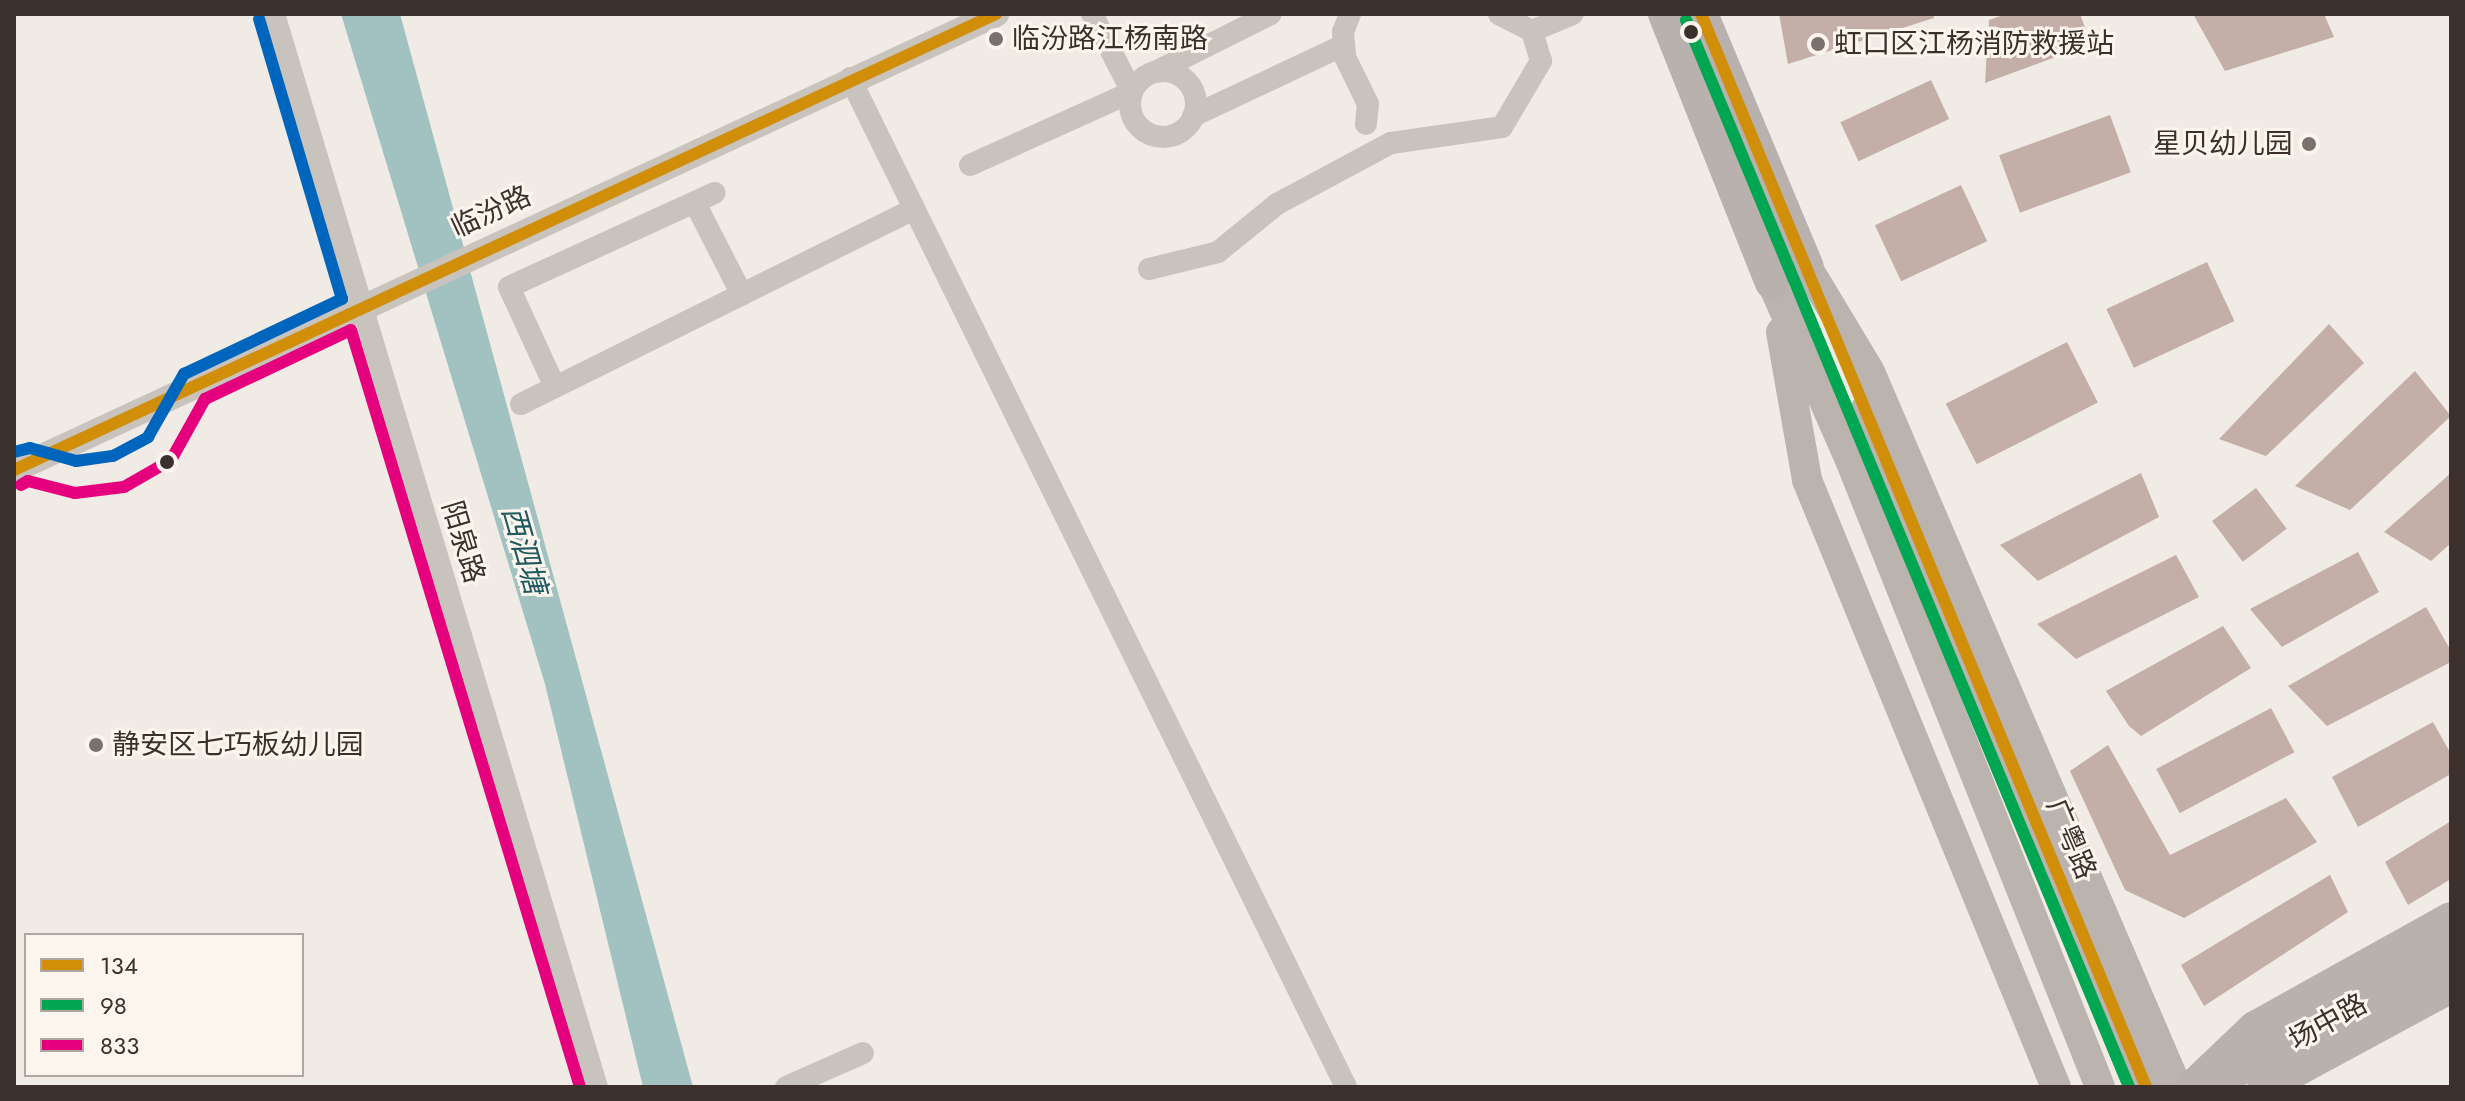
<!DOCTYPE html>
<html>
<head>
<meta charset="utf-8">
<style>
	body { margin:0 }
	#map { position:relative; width:2465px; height:1101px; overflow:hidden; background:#f0ebe5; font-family:Jost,"Noto Sans SC",sans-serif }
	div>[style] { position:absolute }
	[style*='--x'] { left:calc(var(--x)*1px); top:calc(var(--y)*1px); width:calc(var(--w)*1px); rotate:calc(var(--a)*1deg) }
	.water>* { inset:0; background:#a1c2c1 }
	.building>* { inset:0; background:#c3afa7; transform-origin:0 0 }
	.minor>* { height:22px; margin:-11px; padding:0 11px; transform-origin:11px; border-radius:11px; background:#c9c3be }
	.minor>.ring { margin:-11px; padding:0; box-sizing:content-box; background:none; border:22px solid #c9c3be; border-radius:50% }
	.tertiary>* { height:26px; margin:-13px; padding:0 13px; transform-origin:13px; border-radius:13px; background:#c9c3be }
	.secondary>* { height:30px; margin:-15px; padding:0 15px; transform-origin:15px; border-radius:15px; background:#bab3ae }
	.primary>* { height:34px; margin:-17px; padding:0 17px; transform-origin:17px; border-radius:17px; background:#b8b1ad }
	.bus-1>* { height:12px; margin:-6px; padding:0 6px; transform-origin:6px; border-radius:6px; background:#d18e09 }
	.bus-2>* { height:12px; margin:-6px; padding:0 6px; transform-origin:6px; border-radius:6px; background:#00a651 }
	.bus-3>* { height:12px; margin:-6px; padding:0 6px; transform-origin:6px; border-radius:6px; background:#e5007d }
	.bus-4>* { height:12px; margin:-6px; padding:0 6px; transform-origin:6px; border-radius:6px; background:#0065bd }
	.dots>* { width:22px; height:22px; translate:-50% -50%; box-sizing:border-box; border:4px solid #fbf5ee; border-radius:50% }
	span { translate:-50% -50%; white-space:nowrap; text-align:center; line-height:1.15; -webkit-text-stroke:6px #fbf5ee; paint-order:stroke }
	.poi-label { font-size:28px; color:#3b302b }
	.left { translate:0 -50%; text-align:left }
	.right { translate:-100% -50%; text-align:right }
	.street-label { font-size:28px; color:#3b302b }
	.water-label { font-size:30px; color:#1f5a5e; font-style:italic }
	.frame { position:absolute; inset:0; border:16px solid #3b302b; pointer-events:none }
	.legend { position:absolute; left:24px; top:933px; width:280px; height:144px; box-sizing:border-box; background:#fbf5ee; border:2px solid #aea6a0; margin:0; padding:10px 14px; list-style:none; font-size:24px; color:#3b302b }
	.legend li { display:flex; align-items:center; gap:16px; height:40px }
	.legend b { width:40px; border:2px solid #aea6a0 }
</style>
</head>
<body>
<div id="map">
	<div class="water">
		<i style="clip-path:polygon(341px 14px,400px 14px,693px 1087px,643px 1087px,545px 684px)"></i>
	</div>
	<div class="building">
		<i style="clip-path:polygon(1779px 14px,1933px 14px,1934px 18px,1788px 64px)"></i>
		<i style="clip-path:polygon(2006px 14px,2080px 14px,2091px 44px,1985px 83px,1989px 20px)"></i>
		<i style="clip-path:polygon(2193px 14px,2324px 14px,2334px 37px,2225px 71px)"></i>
		<i style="left:1931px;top:80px;width:43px;height:100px;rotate:65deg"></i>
		<i style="left:2110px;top:115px;width:61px;height:118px;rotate:70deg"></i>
		<i style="left:1961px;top:185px;width:62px;height:95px;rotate:65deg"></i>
		<i style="left:2207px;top:262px;width:65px;height:111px;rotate:65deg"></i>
		<i style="clip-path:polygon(2329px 324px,2364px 363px,2266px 456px,2219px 439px)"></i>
		<i style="left:2067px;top:342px;width:68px;height:136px;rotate:63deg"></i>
		<i style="clip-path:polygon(2415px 371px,2451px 416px,2350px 510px,2295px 486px)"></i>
		<i style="clip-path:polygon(2141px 473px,2159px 517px,2038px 581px,2000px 545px)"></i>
		<i style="clip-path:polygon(2451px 473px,2451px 543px,2431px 561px,2384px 532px)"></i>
		<i style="left:2256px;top:488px;width:51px;height:55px;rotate:53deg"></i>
		<i style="clip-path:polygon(2358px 552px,2379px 592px,2282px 647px,2250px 609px)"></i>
		<i style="clip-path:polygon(2176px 555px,2199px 597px,2076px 659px,2037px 624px)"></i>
		<i style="clip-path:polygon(2426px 607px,2451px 651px,2451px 662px,2327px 726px,2288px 686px)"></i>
		<i style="clip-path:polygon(2223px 626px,2251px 668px,2141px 736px,2129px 726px,2106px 691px)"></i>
		<i style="left:2271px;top:708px;width:50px;height:130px;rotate:62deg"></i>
		<i style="clip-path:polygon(2433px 722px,2451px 754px,2451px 774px,2358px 827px,2332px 777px)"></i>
		<i style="clip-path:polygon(2108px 745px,2170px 855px,2286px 798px,2317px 842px,2184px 918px,2125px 890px,2070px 771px)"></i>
		<i style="clip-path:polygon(2451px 821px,2451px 879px,2408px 905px,2385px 862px)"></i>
		<i style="clip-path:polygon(2330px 875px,2348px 912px,2204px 1006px,2181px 965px)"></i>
	</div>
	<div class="minor">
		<i style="--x:274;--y:14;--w:1121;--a:73.25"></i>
		<i style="--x:1350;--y:14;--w:19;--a:111"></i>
		<i style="--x:1343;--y:32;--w:25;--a:85"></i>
		<i style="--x:1345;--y:57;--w:52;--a:63.9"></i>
		<i style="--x:1368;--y:104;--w:20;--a:96"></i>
		<i style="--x:1532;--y:31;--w:44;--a:-22.5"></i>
		<i style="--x:1157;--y:71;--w:127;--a:-26.6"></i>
		<i class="ring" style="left:1130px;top:71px;width:44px;height:44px"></i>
		<i style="--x:850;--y:78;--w:1124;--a:63.82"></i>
		<i style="--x:1193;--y:116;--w:167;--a:-25.2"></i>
		<i style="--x:970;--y:165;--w:178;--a:-24.3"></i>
		<i style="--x:1132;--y:92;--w:88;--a:-117.1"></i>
		<i style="--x:695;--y:203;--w:103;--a:62.9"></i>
		<i style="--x:1149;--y:269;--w:71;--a:-13.8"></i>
		<i style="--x:1218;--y:252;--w:76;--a:-39.1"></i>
		<i style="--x:1277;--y:204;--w:129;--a:-28.2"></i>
		<i style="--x:1391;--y:143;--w:112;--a:-8.2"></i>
		<i style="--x:1502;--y:127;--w:77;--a:-59.4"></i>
		<i style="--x:1541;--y:61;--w:31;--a:-107"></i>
		<i style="--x:1532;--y:31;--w:37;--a:-153"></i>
		<i style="--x:555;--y:387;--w:110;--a:-114.7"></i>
		<i style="--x:509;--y:287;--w:226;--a:-24.6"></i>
		<i style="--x:521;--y:404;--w:439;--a:-26.4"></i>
		<i style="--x:786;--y:1087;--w:84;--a:-23.8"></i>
	</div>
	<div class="tertiary">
		<i style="--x:14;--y:470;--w:1083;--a:-24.91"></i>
	</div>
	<div class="secondary">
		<i style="--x:1807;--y:267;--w:122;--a:59"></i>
		<i style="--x:1870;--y:372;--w:778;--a:66.76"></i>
		<i style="--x:1772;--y:283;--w:193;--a:66.2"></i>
		<i style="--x:1850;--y:460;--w:675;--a:68.26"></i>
		<i style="--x:1781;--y:332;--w:150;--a:80"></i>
		<i style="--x:1807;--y:480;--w:656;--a:67.7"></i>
		<i style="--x:1865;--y:410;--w:733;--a:67.46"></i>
	</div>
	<div class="primary">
		<i style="--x:1665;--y:14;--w:289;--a:68.3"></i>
		<i style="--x:1701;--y:14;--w:274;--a:67.3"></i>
		<i style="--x:2212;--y:1083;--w:271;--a:-28.2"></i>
		<i style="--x:2193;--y:1087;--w:86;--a:-43.6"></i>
		<i style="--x:2255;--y:1028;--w:224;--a:-29.1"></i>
		<i style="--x:2264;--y:1087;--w:213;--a:-28.4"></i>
	</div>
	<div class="bus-1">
		<i style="--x:1701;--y:14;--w:1162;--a:67.47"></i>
		<i style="--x:14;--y:470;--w:1083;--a:-24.91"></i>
	</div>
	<div class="bus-2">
		<i style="--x:1686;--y:20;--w:1155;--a:67.45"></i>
	</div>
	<div class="bus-3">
		<i style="--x:21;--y:485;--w:8;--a:-30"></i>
		<i style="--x:28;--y:481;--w:49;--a:14.3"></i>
		<i style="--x:75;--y:493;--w:49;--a:-7"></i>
		<i style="--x:124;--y:487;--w:54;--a:-29.9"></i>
		<i style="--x:171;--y:460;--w:70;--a:-60.9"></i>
		<i style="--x:205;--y:399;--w:161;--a:-25.3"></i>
		<i style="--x:351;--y:330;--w:791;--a:73.17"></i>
	</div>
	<div class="bus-4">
		<i style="--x:14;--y:452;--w:16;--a:-14"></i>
		<i style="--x:30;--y:448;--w:48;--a:15.8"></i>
		<i style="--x:76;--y:461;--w:37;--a:-8"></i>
		<i style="--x:113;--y:456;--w:40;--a:-28"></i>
		<i style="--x:148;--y:437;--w:73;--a:-60.3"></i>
		<i style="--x:184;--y:374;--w:175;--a:-25.4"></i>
		<i style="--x:342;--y:299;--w:292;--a:-106.5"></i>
	</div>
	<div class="dots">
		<i style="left:1691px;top:32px;background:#3b302b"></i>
		<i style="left:996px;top:39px;background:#7a716c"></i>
		<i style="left:1818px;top:44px;background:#7a716c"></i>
		<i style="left:2309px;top:144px;background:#7a716c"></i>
		<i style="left:167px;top:462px;background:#3b302b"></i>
		<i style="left:96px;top:745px;background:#7a716c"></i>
	</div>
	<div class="poi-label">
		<span class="left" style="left:1012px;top:39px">临汾路江杨南路</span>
		<span class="left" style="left:1834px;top:44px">虹口区江杨消防救援站</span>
		<span class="right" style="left:2293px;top:144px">星贝幼儿园</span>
		<span class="left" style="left:112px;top:745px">静安区七巧板幼儿园</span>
	</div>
	<div class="street-label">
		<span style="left:491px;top:212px;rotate:-25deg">临汾路</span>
		<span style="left:463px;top:542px;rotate:73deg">阳泉路</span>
		<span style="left:2071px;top:839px;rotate:67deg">广粤路</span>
		<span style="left:2328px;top:1022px;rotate:-29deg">场中路</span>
	</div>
	<div class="water-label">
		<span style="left:524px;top:550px;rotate:74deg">西泗塘</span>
	</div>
	<div class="frame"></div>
	<ul class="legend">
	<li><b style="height:10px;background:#d18e09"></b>134</li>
	<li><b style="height:10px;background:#00a651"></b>98</li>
	<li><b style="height:10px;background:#e5007d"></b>833</li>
	</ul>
</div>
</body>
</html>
